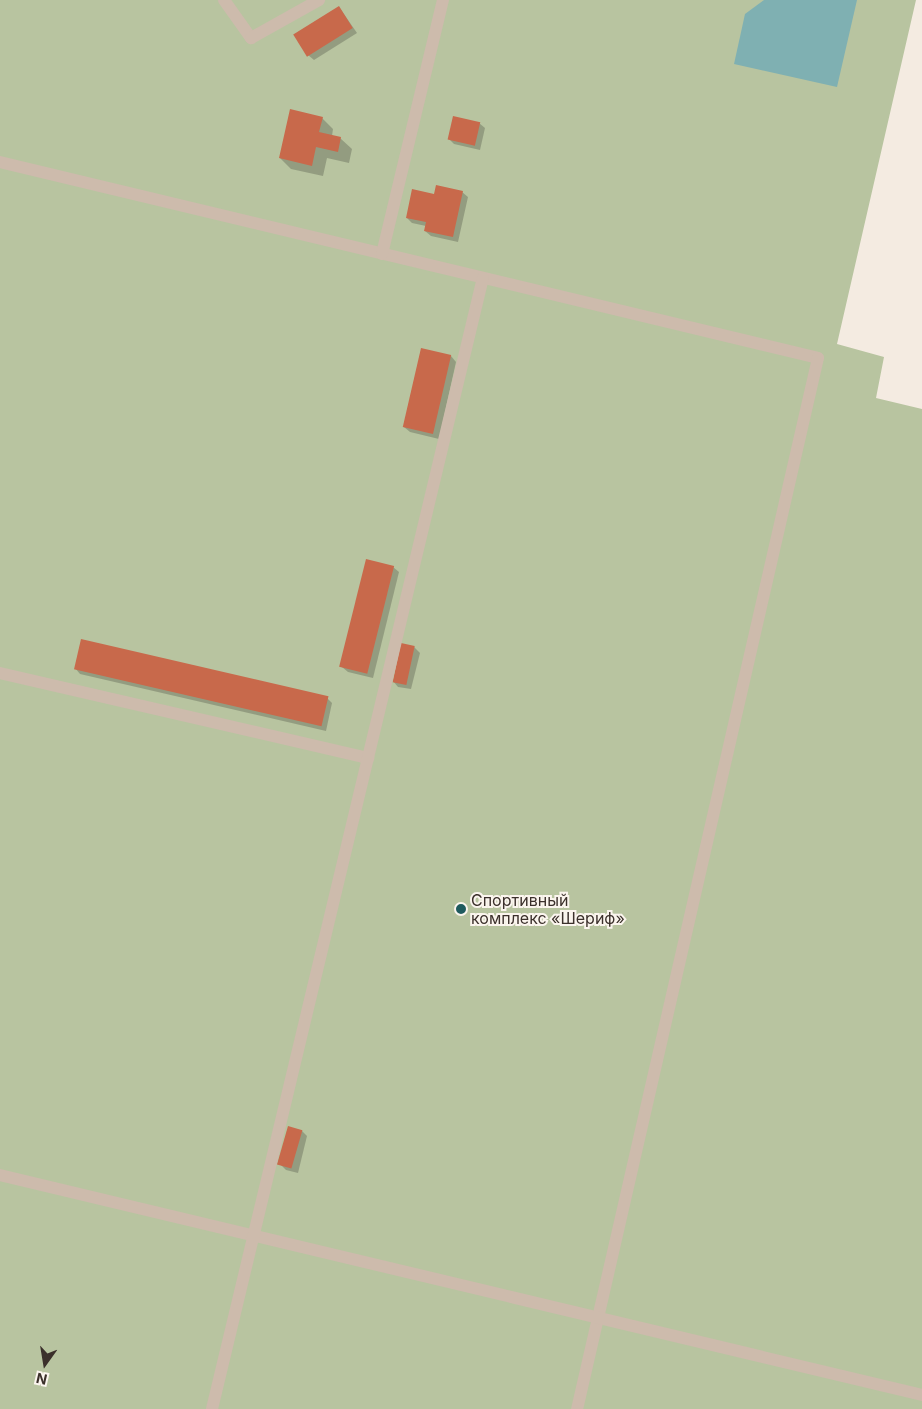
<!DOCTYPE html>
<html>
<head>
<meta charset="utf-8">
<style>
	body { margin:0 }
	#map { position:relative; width:922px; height:1409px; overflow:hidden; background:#f4ebe1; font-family:Inter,sans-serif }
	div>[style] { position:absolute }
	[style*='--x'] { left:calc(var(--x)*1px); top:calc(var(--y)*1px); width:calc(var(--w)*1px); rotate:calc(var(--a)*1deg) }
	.green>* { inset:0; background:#b8c4a0 }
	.water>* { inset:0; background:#7fb0b2 }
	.shadow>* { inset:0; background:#0003 }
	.building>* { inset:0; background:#c8694b; transform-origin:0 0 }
	.minor>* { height:12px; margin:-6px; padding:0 6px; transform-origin:6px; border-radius:6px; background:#cdbbac }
	.dots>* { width:14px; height:14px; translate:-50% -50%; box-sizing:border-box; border:2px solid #fbf5ee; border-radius:50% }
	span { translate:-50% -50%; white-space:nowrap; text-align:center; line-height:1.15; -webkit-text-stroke:4px #fbf5ee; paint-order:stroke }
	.poi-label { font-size:16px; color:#3b302b }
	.left { translate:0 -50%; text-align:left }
	.north { position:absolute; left:20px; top:1339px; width:50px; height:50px; -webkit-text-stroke:4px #fbf5ee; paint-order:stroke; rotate:193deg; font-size:14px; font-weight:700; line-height:20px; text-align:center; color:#3b302b }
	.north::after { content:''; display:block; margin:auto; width:18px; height:22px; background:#3b302b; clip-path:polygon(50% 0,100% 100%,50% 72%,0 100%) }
</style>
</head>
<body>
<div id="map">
	<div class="green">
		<i style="clip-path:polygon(0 0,916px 0,837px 344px,884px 357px,876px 398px,922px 409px,922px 1409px,0 1409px)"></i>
	</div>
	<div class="water">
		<i style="clip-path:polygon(764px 0,857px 0,837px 87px,734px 64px,745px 14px)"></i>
	</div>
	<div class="shadow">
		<i style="clip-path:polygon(339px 7px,357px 33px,314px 60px,308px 55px)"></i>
		<i style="clip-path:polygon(322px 118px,333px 129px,332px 136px,340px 138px,352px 149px,349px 163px,327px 158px,323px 176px,291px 169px,280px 158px)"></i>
		<i style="clip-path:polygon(479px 123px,485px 128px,480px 150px,454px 144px,449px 139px)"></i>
		<i style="clip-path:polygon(462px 192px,468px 197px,458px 242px,431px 236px,425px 231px,426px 226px,412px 223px,407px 218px,435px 195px)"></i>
		<i style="clip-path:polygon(422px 350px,451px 356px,456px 362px,439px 439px,410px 432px,404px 427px)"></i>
		<i style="clip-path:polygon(393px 567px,399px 572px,373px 678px,348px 672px,342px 667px)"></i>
		<i style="clip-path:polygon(414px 647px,420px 653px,411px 689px,398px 687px,393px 681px)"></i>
		<i style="clip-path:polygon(75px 668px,327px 698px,332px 703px,326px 731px,80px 674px)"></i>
		<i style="clip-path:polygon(302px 1131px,307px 1136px,298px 1173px,286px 1170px,280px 1164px)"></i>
	</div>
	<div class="building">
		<i style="left:339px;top:6px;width:26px;height:54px;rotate:58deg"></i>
		<i style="clip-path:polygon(290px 109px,323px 117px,319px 132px,341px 137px,338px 152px,316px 147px,312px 166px,279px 158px)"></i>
		<i style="left:453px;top:116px;width:28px;height:24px;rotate:13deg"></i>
		<i style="clip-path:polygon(436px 185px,463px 191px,453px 237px,424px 231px,426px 222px,406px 218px,412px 189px,434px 194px)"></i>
		<i style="left:421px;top:348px;width:31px;height:81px;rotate:13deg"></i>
		<i style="left:366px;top:559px;width:29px;height:111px;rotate:14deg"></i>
		<i style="left:81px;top:639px;width:254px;height:31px;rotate:13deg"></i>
		<i style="left:401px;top:643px;width:14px;height:40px;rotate:12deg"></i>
		<i style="left:288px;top:1126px;width:15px;height:40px;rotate:16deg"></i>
	</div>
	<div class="minor">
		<i style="--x:224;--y:0;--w:47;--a:54.6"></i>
		<i style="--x:251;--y:38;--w:78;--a:-29.2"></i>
		<i style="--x:0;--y:162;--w:841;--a:13.47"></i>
		<i style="--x:818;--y:358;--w:1078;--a:102.91"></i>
		<i style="--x:382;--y:254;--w:261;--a:-76.5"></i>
		<i style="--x:0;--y:673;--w:378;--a:13"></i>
		<i style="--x:0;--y:1175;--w:948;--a:13.42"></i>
		<i style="--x:212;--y:1409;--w:1163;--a:-76.53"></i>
	</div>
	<div class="dots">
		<i style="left:461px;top:909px;background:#1f5a5e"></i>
	</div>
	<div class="poi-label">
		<span class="left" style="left:471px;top:909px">Спортивный<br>комплекс «Шериф»</span>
	</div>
	<div class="north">N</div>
</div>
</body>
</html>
